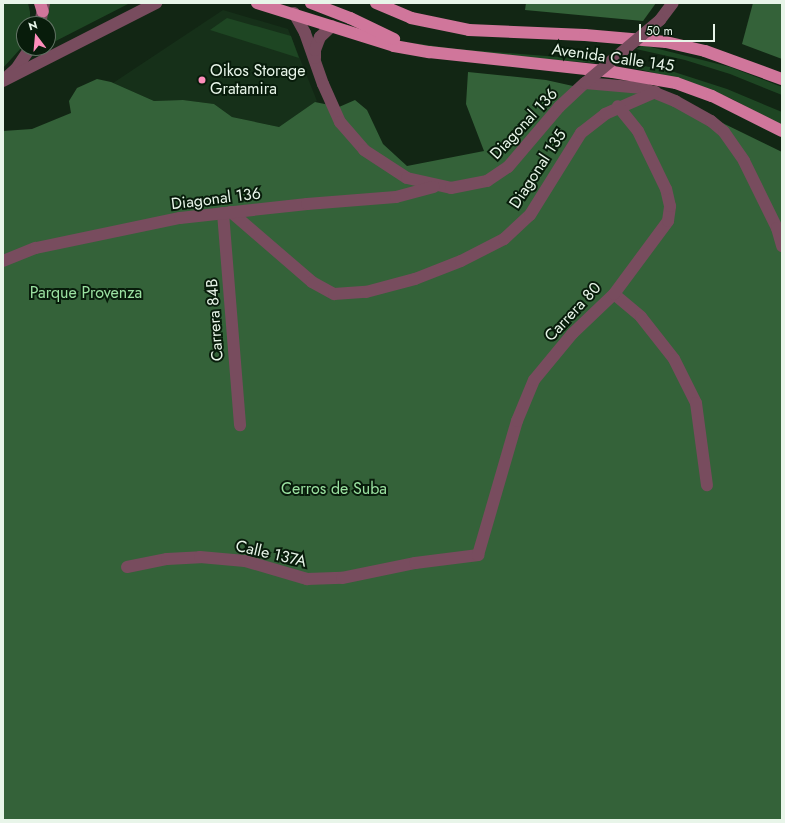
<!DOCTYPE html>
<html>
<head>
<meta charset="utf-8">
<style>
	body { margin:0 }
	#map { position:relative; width:785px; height:823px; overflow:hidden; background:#122614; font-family:Jost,sans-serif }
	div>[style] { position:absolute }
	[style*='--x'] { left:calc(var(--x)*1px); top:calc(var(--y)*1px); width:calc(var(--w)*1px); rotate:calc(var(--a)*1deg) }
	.built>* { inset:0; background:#163019 }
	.green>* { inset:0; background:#1e4623 }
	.forest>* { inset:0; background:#346239 }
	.minor>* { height:12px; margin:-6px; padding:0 6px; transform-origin:6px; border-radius:6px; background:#784c5e }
	.major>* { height:12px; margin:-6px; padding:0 6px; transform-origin:6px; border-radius:6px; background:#d0769b }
	.minor-bridge>* { height:12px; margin:-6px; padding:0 6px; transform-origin:6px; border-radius:6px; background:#784c5e }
	.dots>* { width:11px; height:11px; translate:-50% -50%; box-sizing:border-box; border:2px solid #081c0b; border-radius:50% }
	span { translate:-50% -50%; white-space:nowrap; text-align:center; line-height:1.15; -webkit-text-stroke:4px #081c0b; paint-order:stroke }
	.street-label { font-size:16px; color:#e8f5e9 }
	.poi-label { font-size:16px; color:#e8f5e9 }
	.left { translate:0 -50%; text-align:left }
	.park-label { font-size:16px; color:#9be1a1 }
	.frame { position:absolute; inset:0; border:4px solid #e8f5e9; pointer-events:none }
	.north { position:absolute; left:16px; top:16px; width:40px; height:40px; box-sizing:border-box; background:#081c0b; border:1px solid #627364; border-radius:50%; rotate:344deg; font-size:11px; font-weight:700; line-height:16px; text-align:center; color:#e8f5e9 }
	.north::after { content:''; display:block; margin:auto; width:14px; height:18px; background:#fe8ebc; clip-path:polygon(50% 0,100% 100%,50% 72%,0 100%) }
	.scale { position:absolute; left:639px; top:24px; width:76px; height:18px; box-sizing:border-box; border:2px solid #e8f5e9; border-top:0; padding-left:5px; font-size:12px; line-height:14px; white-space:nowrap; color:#e8f5e9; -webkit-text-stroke:3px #081c0b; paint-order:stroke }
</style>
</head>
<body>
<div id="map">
	<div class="built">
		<i style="clip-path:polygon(223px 10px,288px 29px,317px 101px,279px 127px,232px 117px,214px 104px,183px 100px,154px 101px,113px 83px)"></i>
	</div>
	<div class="green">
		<i style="clip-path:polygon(3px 3px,28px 3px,30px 12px,30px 24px,24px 24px,22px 47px,3px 68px)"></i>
		<i style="clip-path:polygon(50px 3px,130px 3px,48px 45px,48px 24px,45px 24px)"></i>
		<i style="clip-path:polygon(227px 18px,291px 36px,299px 58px,210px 30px)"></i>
		<i style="clip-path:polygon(413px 43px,456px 49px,598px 60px,594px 63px,452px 52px)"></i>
		<i style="clip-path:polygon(643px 45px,730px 67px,782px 87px,782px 95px,730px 74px,685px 60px,636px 49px)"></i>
		<i style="clip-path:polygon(625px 63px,668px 70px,727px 89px,782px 112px,782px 126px,732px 99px,693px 83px,623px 65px)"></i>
	</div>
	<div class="forest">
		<i style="clip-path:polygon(526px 3px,656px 3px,643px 21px,525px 10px)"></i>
		<i style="clip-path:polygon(753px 3px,782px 3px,782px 59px,742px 44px)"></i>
		<i style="clip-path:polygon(468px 72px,546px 80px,573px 86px,626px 89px,698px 111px,782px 152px,782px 820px,3px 820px,3px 131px,32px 129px,71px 113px,69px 101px,77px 88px,97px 79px,111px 82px,154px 101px,183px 100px,214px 104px,232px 117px,279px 127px,315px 102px,339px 107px,355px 100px,367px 110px,383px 144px,407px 166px,484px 151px,466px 104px)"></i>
	</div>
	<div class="minor">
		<i style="--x:294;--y:13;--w:23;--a:61"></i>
		<i style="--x:305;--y:33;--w:54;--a:70.6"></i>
		<i style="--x:323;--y:84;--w:42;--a:65.9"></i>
		<i style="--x:340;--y:122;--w:37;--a:49"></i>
		<i style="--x:364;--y:150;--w:51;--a:33.1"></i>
		<i style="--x:407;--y:178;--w:45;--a:12.8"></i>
		<i style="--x:451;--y:188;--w:37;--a:-11"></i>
		<i style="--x:487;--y:181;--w:25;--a:-34"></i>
		<i style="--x:508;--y:167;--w:79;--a:-49.6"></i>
		<i style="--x:559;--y:107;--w:35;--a:-43"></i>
		<i style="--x:585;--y:83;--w:58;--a:4.9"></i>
		<i style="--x:643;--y:88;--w:35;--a:22"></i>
		<i style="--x:675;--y:101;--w:41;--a:29.1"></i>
		<i style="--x:711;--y:121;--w:17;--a:40"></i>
		<i style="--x:724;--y:132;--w:35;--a:55"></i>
		<i style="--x:744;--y:161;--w:75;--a:63.8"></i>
		<i style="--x:777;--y:228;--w:19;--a:74"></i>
		<i style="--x:660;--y:20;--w:21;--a:-53"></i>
		<i style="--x:40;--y:24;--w:21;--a:-79"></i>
		<i style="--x:315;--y:58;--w:8;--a:-90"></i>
		<i style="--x:315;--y:50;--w:14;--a:-69"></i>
		<i style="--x:320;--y:37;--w:16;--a:-43"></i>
		<i style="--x:9;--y:75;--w:9;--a:-41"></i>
		<i style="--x:16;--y:69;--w:25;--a:-56"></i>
		<i style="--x:3;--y:81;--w:172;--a:-27"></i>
		<i style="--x:231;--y:212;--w:107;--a:40.8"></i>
		<i style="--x:312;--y:282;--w:25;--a:29"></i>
		<i style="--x:334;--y:294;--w:32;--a:-4"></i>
		<i style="--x:366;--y:292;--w:51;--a:-14.9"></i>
		<i style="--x:415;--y:279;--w:49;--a:-21.4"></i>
		<i style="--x:461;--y:261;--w:48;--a:-27.1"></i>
		<i style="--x:504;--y:239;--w:35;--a:-43"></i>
		<i style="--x:530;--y:215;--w:97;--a:-58.1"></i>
		<i style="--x:581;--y:133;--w:31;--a:-38"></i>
		<i style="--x:605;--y:114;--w:55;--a:-23.7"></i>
		<i style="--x:223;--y:213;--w:213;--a:85.4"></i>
		<i style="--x:3;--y:261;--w:35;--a:-22"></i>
		<i style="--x:36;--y:248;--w:147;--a:-11.8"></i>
		<i style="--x:180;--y:218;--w:128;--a:-6.3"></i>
		<i style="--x:307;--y:204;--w:89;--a:-4.5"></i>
		<i style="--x:396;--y:197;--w:39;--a:-15"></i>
		<i style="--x:614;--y:294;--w:35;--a:40"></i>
		<i style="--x:641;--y:317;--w:53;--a:51.8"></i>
		<i style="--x:674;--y:359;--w:49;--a:63.4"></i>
		<i style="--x:696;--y:403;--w:83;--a:82.4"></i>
		<i style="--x:127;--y:567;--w:41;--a:-11.3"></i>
		<i style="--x:167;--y:559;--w:33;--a:-3"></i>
		<i style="--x:200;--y:557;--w:45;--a:5.1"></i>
		<i style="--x:245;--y:561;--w:65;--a:16.2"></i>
		<i style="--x:307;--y:579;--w:35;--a:-2"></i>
		<i style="--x:342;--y:578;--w:75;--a:-11.6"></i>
		<i style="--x:415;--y:563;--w:64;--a:-7.2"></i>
		<i style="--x:478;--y:555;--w:140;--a:-73.8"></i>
		<i style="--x:517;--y:421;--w:44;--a:-67.5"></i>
		<i style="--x:534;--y:380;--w:60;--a:-50.4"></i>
		<i style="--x:572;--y:334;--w:58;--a:-43.6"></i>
		<i style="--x:614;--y:294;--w:91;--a:-53.5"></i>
		<i style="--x:668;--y:221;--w:15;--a:-82"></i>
		<i style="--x:670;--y:206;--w:17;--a:-103"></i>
		<i style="--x:666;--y:189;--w:64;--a:-115.8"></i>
		<i style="--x:638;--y:131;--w:32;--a:-129"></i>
	</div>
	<div class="major">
		<i style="--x:40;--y:3;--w:9;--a:72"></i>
		<i style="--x:257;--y:3;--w:144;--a:17.4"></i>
		<i style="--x:394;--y:46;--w:36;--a:10"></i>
		<i style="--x:429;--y:52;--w:185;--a:6.2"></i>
		<i style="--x:613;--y:72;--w:64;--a:9.9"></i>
		<i style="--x:676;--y:83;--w:38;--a:20"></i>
		<i style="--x:712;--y:96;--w:78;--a:26.6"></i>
		<i style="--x:311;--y:3;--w:42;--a:21"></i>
		<i style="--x:350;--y:18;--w:49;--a:25.5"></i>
		<i style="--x:376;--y:3;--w:38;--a:23"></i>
		<i style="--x:411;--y:18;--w:59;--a:11.7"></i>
		<i style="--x:469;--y:30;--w:116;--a:2.5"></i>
		<i style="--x:585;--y:35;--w:81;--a:4.9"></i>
		<i style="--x:666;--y:42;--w:40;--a:13"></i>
		<i style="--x:705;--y:51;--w:82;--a:20"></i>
	</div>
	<div class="minor-bridge">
		<i style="--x:585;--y:83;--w:98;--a:-40"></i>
	</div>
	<div class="dots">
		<i style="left:202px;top:80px;background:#fe8ebc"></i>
	</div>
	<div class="street-label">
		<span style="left:613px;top:58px;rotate:8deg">Avenida Calle 145</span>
		<span style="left:524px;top:124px;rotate:-47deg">Diagonal 136</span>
		<span style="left:538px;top:169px;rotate:-57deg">Diagonal 135</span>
		<span style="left:216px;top:199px;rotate:-7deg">Diagonal 136</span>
		<span style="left:573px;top:312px;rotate:-47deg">Carrera 80</span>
		<span style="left:215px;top:320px;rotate:-94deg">Carrera 84B</span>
		<span style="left:271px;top:554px;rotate:13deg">Calle 137A</span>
	</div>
	<div class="poi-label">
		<span class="left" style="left:210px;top:80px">Oikos Storage<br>Gratamira</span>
	</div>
	<div class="park-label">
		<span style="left:86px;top:293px">Parque Provenza</span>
		<span style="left:334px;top:489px">Cerros de Suba</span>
	</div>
	<div class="frame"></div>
	<div class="north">N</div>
	<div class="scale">50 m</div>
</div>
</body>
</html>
